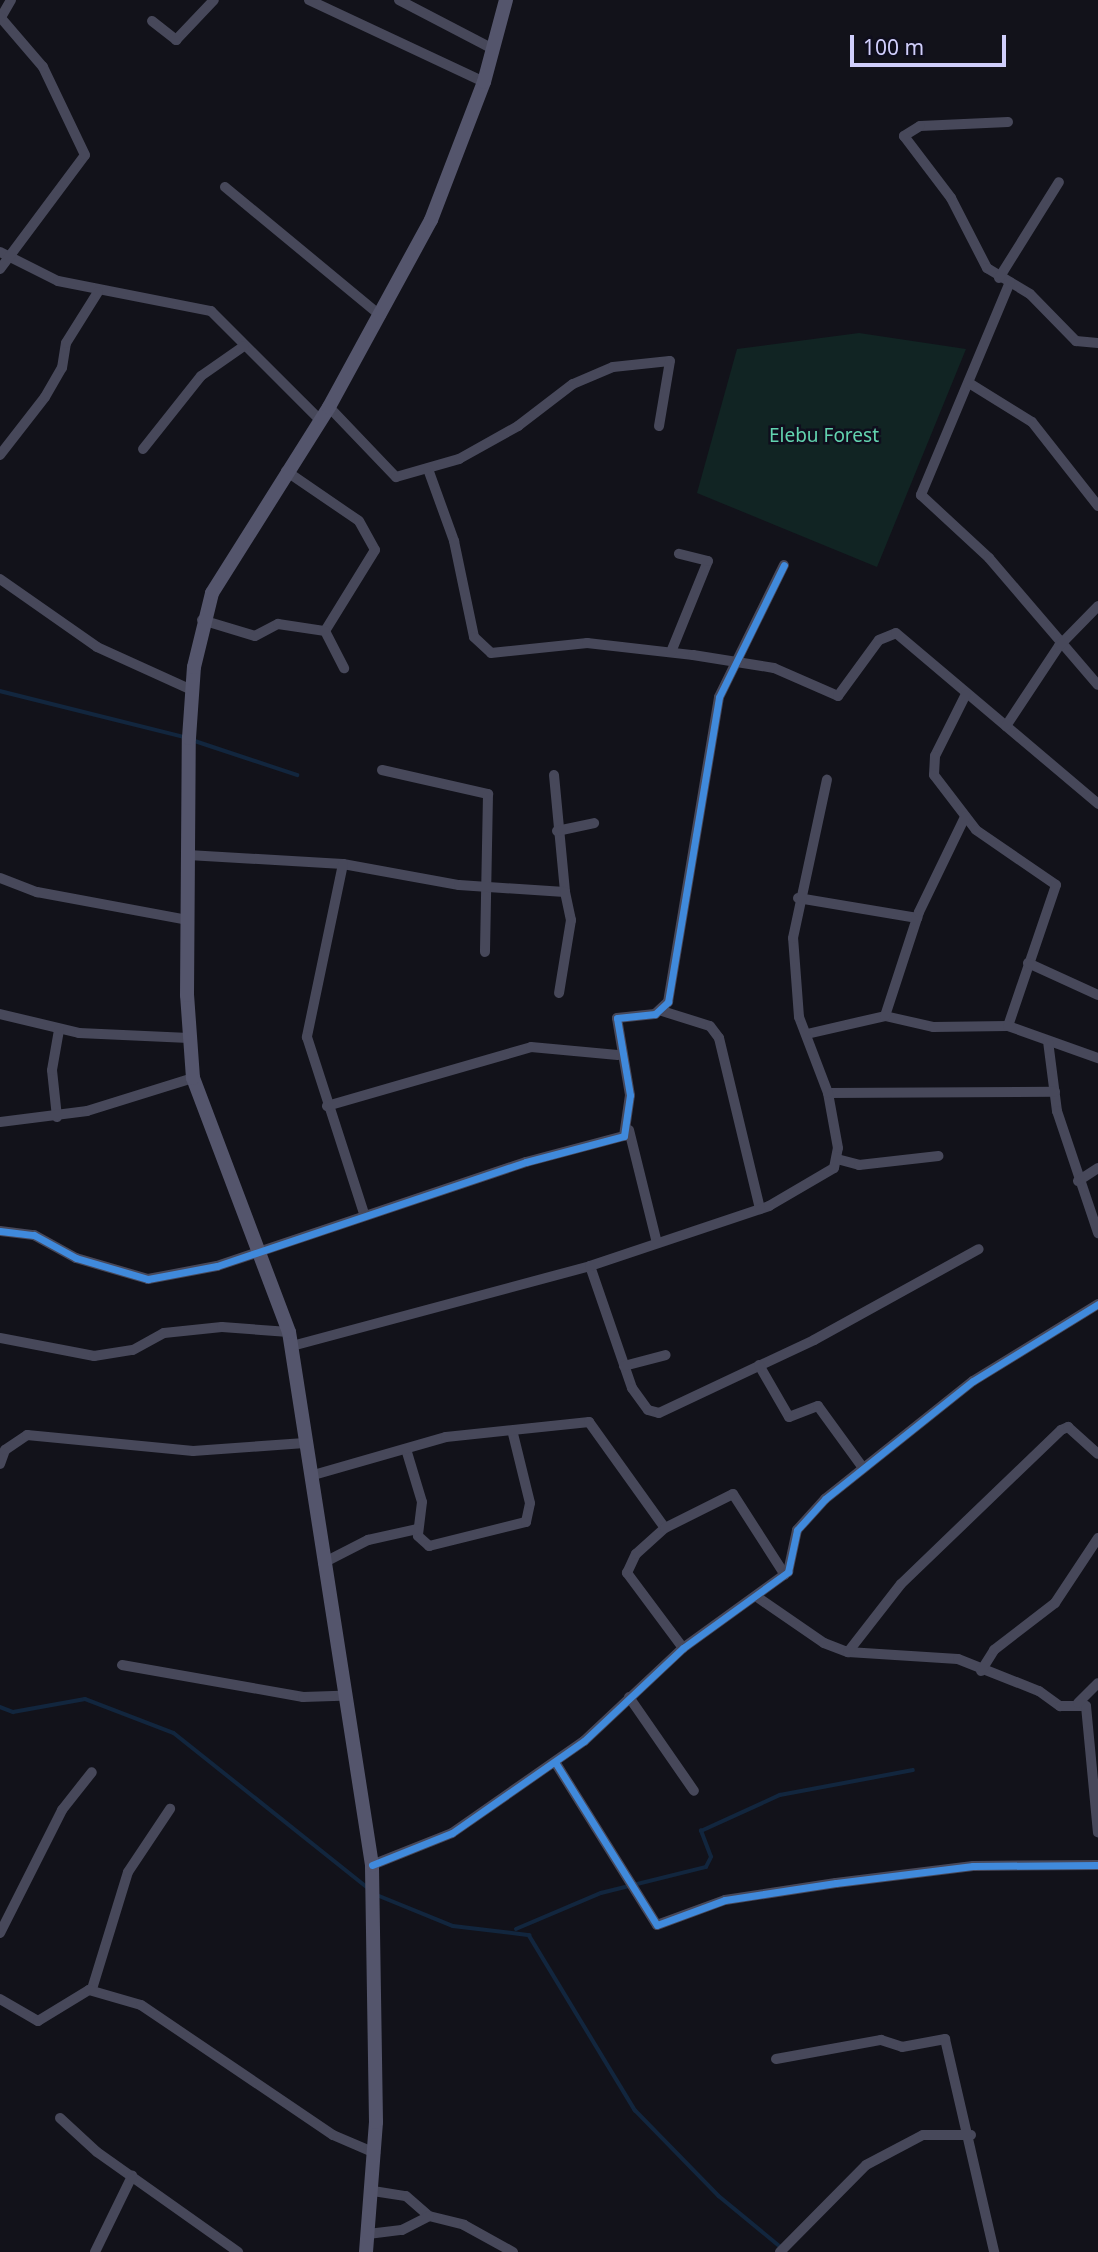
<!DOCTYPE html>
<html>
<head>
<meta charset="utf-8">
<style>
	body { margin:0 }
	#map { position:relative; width:1098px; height:2252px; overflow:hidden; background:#12121a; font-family:"Noto Sans",sans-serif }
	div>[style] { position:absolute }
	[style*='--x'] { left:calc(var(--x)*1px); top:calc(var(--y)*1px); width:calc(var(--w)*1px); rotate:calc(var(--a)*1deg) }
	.green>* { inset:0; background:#112423 }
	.stream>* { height:3.5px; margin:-1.75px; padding:0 1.75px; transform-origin:1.75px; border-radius:1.75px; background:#12263e }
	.street>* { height:10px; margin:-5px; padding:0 5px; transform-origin:5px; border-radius:5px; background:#47485a }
	.secondary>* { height:14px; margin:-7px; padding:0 7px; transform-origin:7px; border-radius:7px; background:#54556c }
	.cycleway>* { height:7px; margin:-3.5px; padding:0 3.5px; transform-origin:3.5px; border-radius:3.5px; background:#408adc }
	span { translate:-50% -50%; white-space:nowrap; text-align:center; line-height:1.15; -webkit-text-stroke:5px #0f0e1d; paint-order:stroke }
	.park-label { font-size:19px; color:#62d3af }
	.scale { position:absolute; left:850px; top:35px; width:156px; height:32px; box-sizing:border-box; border:4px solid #d0cefb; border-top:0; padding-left:9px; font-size:21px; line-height:24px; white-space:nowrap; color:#d0cefb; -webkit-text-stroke:5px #0f0e1d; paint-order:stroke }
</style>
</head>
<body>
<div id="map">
	<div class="green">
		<i style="clip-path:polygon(859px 333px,966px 349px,877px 567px,697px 493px,737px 349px)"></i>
	</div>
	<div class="stream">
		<i style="--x:0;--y:691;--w:191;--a:14"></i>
		<i style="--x:192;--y:740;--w:111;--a:18.4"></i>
		<i style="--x:0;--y:1707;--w:14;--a:21"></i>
		<i style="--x:13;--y:1712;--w:73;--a:-10.2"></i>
		<i style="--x:85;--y:1699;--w:95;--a:20.9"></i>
		<i style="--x:174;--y:1733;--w:248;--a:38.6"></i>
		<i style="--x:377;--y:1895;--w:82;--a:22.2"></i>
		<i style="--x:453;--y:1926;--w:77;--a:6.8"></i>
		<i style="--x:529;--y:1935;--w:205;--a:58.8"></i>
		<i style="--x:635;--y:2110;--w:120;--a:45.7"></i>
		<i style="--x:719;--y:2196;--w:82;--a:39.5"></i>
		<i style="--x:516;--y:1929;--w:92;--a:-23"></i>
		<i style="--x:601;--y:1893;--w:108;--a:-13.9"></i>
		<i style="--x:706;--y:1867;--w:11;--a:-63"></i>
		<i style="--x:711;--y:1857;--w:28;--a:-111"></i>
		<i style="--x:701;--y:1831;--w:87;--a:-24.5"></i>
		<i style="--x:780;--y:1795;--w:135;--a:-10.6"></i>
	</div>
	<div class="street">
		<i style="--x:309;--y:0;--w:193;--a:25.1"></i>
		<i style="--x:399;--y:0;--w:106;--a:27.5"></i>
		<i style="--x:0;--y:19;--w:22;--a:-60"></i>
		<i style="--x:152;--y:21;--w:31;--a:38"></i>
		<i style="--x:176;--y:40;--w:55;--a:-46.5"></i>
		<i style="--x:1008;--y:122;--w:88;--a:177.4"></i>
		<i style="--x:920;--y:126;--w:19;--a:148"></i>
		<i style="--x:904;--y:136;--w:78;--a:52.8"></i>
		<i style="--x:951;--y:198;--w:79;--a:62.8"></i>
		<i style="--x:987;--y:268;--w:50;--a:31.2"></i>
		<i style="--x:1030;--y:294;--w:66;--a:45.6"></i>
		<i style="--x:1076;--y:341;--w:22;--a:5"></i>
		<i style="--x:225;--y:187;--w:202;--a:39.6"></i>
		<i style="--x:0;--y:252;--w:65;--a:26.6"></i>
		<i style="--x:58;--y:281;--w:156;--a:11.1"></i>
		<i style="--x:211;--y:311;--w:154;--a:45"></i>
		<i style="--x:0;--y:269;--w:142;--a:-53.3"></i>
		<i style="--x:85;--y:155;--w:98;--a:-115.5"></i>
		<i style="--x:43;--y:67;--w:65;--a:-130.6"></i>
		<i style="--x:999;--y:278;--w:113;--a:-58"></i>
		<i style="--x:1010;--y:282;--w:231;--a:112.7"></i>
		<i style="--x:921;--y:495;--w:93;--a:42.8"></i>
		<i style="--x:989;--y:558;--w:167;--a:49.4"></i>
		<i style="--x:969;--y:383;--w:74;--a:31.8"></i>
		<i style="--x:1032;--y:422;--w:107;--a:51.8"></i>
		<i style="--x:329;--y:407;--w:97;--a:46.3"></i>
		<i style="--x:396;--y:477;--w:66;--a:-15.9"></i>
		<i style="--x:459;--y:459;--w:68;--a:-29.2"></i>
		<i style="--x:518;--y:426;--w:69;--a:-37.4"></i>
		<i style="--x:573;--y:384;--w:43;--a:-23"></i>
		<i style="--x:613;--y:367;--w:57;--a:-6"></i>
		<i style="--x:670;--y:361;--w:66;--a:99.6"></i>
		<i style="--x:143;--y:449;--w:93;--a:-51.5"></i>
		<i style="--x:201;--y:376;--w:52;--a:-34.9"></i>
		<i style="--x:0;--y:455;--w:73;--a:-52.2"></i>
		<i style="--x:45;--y:397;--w:34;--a:-60"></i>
		<i style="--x:62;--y:368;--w:25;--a:-81"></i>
		<i style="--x:66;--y:343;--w:60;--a:-57.9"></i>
		<i style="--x:428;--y:469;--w:77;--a:70.1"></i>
		<i style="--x:454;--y:541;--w:98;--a:78.2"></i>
		<i style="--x:474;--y:637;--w:23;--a:43"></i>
		<i style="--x:491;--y:653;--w:97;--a:-5.9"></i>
		<i style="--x:587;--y:643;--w:107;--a:6.5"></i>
		<i style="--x:693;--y:655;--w:82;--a:9.1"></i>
		<i style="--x:774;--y:668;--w:70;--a:23.6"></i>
		<i style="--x:838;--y:696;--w:69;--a:-53.8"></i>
		<i style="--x:879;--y:640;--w:18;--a:-22"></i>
		<i style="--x:896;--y:633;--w:265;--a:40.2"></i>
		<i style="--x:286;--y:471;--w:88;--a:34.4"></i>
		<i style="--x:359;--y:521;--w:33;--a:61"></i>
		<i style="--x:375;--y:550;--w:95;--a:121.7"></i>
		<i style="--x:0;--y:579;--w:118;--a:35"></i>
		<i style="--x:97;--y:647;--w:104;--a:24.4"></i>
		<i style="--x:202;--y:620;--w:55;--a:16.8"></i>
		<i style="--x:255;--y:636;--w:26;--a:-28"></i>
		<i style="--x:278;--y:624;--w:48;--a:8.5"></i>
		<i style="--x:325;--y:631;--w:42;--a:62.8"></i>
		<i style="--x:671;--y:652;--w:98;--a:-67.9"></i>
		<i style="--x:708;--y:561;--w:30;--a:-166"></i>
		<i style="--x:966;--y:694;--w:69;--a:116.6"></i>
		<i style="--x:935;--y:756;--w:19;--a:93"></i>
		<i style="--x:934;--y:775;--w:69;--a:52.6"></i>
		<i style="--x:976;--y:830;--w:97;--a:34.5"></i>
		<i style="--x:1056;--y:885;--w:149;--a:108.8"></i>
		<i style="--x:1006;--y:726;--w:96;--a:-56.5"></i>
		<i style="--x:1059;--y:646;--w:56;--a:-45.7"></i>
		<i style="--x:382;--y:770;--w:109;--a:12.8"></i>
		<i style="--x:488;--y:794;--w:158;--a:91.1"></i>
		<i style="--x:554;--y:775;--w:118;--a:84.6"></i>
		<i style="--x:557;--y:831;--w:38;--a:-12"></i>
		<i style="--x:188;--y:855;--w:155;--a:3.3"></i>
		<i style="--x:343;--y:864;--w:118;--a:10.3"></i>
		<i style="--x:459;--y:885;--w:106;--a:3.8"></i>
		<i style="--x:565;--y:892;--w:29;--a:78"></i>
		<i style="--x:571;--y:920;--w:74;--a:99.3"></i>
		<i style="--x:343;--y:864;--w:177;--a:101.8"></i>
		<i style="--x:307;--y:1037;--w:186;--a:72.1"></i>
		<i style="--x:0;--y:878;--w:40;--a:21"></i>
		<i style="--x:37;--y:892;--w:154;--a:10.5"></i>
		<i style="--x:798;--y:898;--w:121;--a:9.5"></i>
		<i style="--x:1028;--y:963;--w:77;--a:24.6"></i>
		<i style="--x:662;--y:1011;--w:50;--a:17.4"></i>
		<i style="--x:710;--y:1026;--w:15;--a:53"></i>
		<i style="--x:719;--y:1038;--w:176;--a:76.5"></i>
		<i style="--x:0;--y:1014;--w:81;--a:13.5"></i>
		<i style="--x:79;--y:1033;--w:110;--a:2.6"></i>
		<i style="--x:885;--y:1016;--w:49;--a:12.9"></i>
		<i style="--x:933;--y:1027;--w:75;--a:-0.8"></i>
		<i style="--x:1008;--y:1026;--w:96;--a:19.6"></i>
		<i style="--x:807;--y:1034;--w:80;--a:-13"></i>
		<i style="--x:885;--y:1016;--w:109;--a:-71.9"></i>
		<i style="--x:919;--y:912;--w:106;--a:-64.2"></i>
		<i style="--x:1048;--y:1041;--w:71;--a:82.7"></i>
		<i style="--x:1057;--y:1111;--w:129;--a:71.4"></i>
		<i style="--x:828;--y:1093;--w:227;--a:-0.3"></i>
		<i style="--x:327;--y:1106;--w:212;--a:-16.1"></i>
		<i style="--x:531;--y:1047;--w:87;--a:5.3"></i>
		<i style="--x:57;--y:1117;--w:47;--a:-96.1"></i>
		<i style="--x:52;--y:1070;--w:41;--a:-80.1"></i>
		<i style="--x:0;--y:1122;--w:88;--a:-7.2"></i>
		<i style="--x:87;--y:1111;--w:111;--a:-17.3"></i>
		<i style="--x:629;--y:1130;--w:116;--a:76.1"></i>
		<i style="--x:837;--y:1159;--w:23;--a:15"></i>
		<i style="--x:859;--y:1165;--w:80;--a:-6.5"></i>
		<i style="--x:1078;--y:1181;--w:24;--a:-33"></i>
		<i style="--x:0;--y:1231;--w:34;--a:7"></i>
		<i style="--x:34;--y:1235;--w:48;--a:28.7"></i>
		<i style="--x:76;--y:1258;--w:75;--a:16.3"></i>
		<i style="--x:148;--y:1279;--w:70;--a:-10.7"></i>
		<i style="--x:217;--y:1266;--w:326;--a:-18.6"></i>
		<i style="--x:526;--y:1162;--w:101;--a:-14.9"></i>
		<i style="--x:624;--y:1136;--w:41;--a:-81.7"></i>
		<i style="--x:630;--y:1095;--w:78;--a:-99.6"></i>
		<i style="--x:617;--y:1018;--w:38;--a:-6"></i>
		<i style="--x:655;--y:1014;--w:18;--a:-43"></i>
		<i style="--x:668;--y:1002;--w:309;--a:-80.5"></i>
		<i style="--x:719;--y:697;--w:147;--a:-63.8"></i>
		<i style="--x:590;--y:1266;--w:129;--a:71"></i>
		<i style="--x:632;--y:1388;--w:27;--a:54"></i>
		<i style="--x:648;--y:1410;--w:11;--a:15"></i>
		<i style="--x:659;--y:1413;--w:171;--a:-25.2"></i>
		<i style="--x:814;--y:1340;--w:188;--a:-28.9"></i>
		<i style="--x:0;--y:1338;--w:96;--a:10.8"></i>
		<i style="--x:94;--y:1356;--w:39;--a:-9"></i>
		<i style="--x:133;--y:1350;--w:35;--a:-29"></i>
		<i style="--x:164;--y:1333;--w:58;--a:-5.9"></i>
		<i style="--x:222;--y:1327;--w:67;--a:4.3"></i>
		<i style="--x:292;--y:1346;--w:309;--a:-15"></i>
		<i style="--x:590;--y:1266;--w:189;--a:-18.5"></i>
		<i style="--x:769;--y:1206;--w:75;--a:-30.3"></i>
		<i style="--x:834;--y:1168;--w:20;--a:-79"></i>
		<i style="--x:838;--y:1148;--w:56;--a:-100.3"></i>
		<i style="--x:828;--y:1093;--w:81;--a:-110.9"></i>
		<i style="--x:799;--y:1017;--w:79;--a:-94.3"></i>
		<i style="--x:793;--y:938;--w:162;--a:-77.9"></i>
		<i style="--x:759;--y:1365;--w:60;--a:60"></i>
		<i style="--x:789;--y:1417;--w:31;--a:-21"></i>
		<i style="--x:818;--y:1406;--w:77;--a:54"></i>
		<i style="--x:624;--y:1366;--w:43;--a:-14.7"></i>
		<i style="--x:406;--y:1449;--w:55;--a:73.2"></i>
		<i style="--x:422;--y:1502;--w:34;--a:97"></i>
		<i style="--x:418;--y:1536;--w:15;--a:42"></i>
		<i style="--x:429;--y:1546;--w:100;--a:-13.9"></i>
		<i style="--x:526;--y:1522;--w:19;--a:-78"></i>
		<i style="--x:530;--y:1503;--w:71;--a:-103.8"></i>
		<i style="--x:0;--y:1464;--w:15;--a:-70"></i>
		<i style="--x:5;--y:1450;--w:27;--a:-34"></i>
		<i style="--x:27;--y:1435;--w:167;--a:5.5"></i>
		<i style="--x:193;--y:1451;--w:112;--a:-4.1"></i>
		<i style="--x:310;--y:1476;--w:141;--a:-16"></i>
		<i style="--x:446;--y:1437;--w:144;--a:-6"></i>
		<i style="--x:589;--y:1422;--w:130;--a:54.4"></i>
		<i style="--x:323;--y:1563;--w:51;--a:-27.1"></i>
		<i style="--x:368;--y:1540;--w:50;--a:-12.7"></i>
		<i style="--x:757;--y:1597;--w:81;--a:34.5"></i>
		<i style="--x:824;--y:1643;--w:26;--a:21"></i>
		<i style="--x:848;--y:1652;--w:110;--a:3.6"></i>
		<i style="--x:958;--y:1659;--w:87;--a:21.6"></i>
		<i style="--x:1039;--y:1691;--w:26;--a:36"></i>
		<i style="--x:1060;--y:1706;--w:26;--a:0"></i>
		<i style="--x:1086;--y:1706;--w:127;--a:84.6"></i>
		<i style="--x:683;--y:1648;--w:94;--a:-126.7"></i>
		<i style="--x:627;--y:1573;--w:21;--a:-65"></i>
		<i style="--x:636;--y:1554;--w:39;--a:-42"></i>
		<i style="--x:665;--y:1528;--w:76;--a:-26.6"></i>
		<i style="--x:733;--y:1494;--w:96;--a:57.3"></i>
		<i style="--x:848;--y:1652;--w:86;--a:-52.1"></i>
		<i style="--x:901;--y:1584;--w:222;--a:-43.9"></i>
		<i style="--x:1061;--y:1430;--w:8;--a:-23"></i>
		<i style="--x:1068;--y:1427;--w:40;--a:42"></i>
		<i style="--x:122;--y:1665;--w:184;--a:10"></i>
		<i style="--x:303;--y:1697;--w:38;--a:-2"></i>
		<i style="--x:981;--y:1671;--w:25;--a:-58"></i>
		<i style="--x:994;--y:1650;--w:77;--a:-37.6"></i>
		<i style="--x:1055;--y:1603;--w:78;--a:-56.5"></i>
		<i style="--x:629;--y:1697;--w:114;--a:55.3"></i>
		<i style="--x:1078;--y:1703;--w:28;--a:-45"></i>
		<i style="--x:555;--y:1762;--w:192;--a:58"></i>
		<i style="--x:657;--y:1925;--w:72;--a:-20.2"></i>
		<i style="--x:725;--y:1900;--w:112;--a:-8.7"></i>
		<i style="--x:836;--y:1883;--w:138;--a:-7.1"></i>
		<i style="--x:973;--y:1866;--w:125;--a:-0.5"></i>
		<i style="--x:372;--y:1865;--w:86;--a:-21.8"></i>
		<i style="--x:452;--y:1833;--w:161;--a:-34.9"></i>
		<i style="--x:584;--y:1741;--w:136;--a:-43.2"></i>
		<i style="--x:683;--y:1648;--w:130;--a:-35.9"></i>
		<i style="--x:788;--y:1572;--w:43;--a:-77.9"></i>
		<i style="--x:797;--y:1530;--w:42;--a:-47.9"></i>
		<i style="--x:825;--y:1499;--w:189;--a:-38.6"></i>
		<i style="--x:973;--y:1381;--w:147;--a:-31.6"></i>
		<i style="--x:0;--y:1933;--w:138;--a:-63.2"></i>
		<i style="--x:62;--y:1810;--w:48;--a:-51.7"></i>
		<i style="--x:92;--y:1989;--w:122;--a:-72.9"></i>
		<i style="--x:128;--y:1872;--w:76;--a:-56.3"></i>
		<i style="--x:0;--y:1999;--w:44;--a:30.1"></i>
		<i style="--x:38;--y:2021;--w:60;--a:-31.3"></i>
		<i style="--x:89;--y:1990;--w:54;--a:16.1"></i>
		<i style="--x:141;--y:2005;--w:232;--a:34.1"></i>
		<i style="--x:333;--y:2135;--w:46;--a:23.2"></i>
		<i style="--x:776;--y:2059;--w:107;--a:-10.3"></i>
		<i style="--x:881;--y:2040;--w:22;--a:18"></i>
		<i style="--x:902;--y:2047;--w:44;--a:-10.5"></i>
		<i style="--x:945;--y:2039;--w:219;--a:77"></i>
		<i style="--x:60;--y:2118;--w:50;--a:42.6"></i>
		<i style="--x:97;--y:2152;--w:173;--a:35.3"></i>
		<i style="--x:373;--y:2191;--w:33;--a:9"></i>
		<i style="--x:406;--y:2196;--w:30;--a:41"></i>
		<i style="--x:429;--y:2216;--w:36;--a:14"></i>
		<i style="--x:464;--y:2225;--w:56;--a:28.9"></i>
		<i style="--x:368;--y:2234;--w:34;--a:-7"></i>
		<i style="--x:402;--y:2230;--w:30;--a:-27"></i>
		<i style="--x:95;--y:2252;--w:85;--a:-64"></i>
		<i style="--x:780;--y:2252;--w:122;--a:-45.3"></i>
		<i style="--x:866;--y:2165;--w:64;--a:-27.8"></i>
		<i style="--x:923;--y:2135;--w:48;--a:0"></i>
	</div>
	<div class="secondary">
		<i style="--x:366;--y:2252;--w:130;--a:-85.6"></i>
		<i style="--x:376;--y:2122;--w:257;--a:-90.9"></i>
		<i style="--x:372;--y:1865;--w:539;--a:-98.85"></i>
		<i style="--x:289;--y:1332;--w:272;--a:-110.7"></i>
		<i style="--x:193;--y:1078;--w:83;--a:-94.1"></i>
		<i style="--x:187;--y:995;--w:257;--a:-89.6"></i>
		<i style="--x:189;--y:738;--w:71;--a:-86"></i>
		<i style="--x:194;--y:667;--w:76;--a:-76.3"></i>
		<i style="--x:212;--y:593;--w:220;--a:-57.8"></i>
		<i style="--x:329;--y:407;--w:213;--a:-61.4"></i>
		<i style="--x:431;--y:220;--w:148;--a:-69"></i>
		<i style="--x:484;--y:82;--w:85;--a:-75"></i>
	</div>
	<div class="cycleway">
		<i style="--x:0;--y:1231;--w:34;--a:7"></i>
		<i style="--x:34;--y:1235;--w:48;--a:28.7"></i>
		<i style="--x:76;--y:1258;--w:75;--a:16.3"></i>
		<i style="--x:148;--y:1279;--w:70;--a:-10.7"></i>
		<i style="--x:217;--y:1266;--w:326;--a:-18.6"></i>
		<i style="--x:526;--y:1162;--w:101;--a:-14.9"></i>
		<i style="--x:624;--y:1136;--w:41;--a:-81.7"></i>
		<i style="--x:630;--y:1095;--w:78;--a:-99.6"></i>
		<i style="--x:617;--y:1018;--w:38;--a:-6"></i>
		<i style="--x:655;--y:1014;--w:18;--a:-43"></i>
		<i style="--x:668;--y:1002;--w:309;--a:-80.5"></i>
		<i style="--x:719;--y:697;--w:147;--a:-63.8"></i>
		<i style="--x:555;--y:1762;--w:192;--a:58"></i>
		<i style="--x:657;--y:1925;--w:72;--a:-20.2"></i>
		<i style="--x:725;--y:1900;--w:112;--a:-8.7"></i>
		<i style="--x:836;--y:1883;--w:138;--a:-7.1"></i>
		<i style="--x:973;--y:1866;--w:125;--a:-0.5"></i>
		<i style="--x:372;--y:1865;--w:86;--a:-21.8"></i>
		<i style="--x:452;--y:1833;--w:161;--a:-34.9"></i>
		<i style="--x:584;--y:1741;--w:136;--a:-43.2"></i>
		<i style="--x:683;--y:1648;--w:130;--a:-35.9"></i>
		<i style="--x:788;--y:1572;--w:43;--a:-77.9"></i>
		<i style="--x:797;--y:1530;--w:42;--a:-47.9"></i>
		<i style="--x:825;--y:1499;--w:189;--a:-38.6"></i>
		<i style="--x:973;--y:1381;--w:147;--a:-31.6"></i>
	</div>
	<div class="park-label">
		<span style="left:824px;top:436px">Elebu Forest</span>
	</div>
	<div class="scale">100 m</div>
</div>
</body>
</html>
